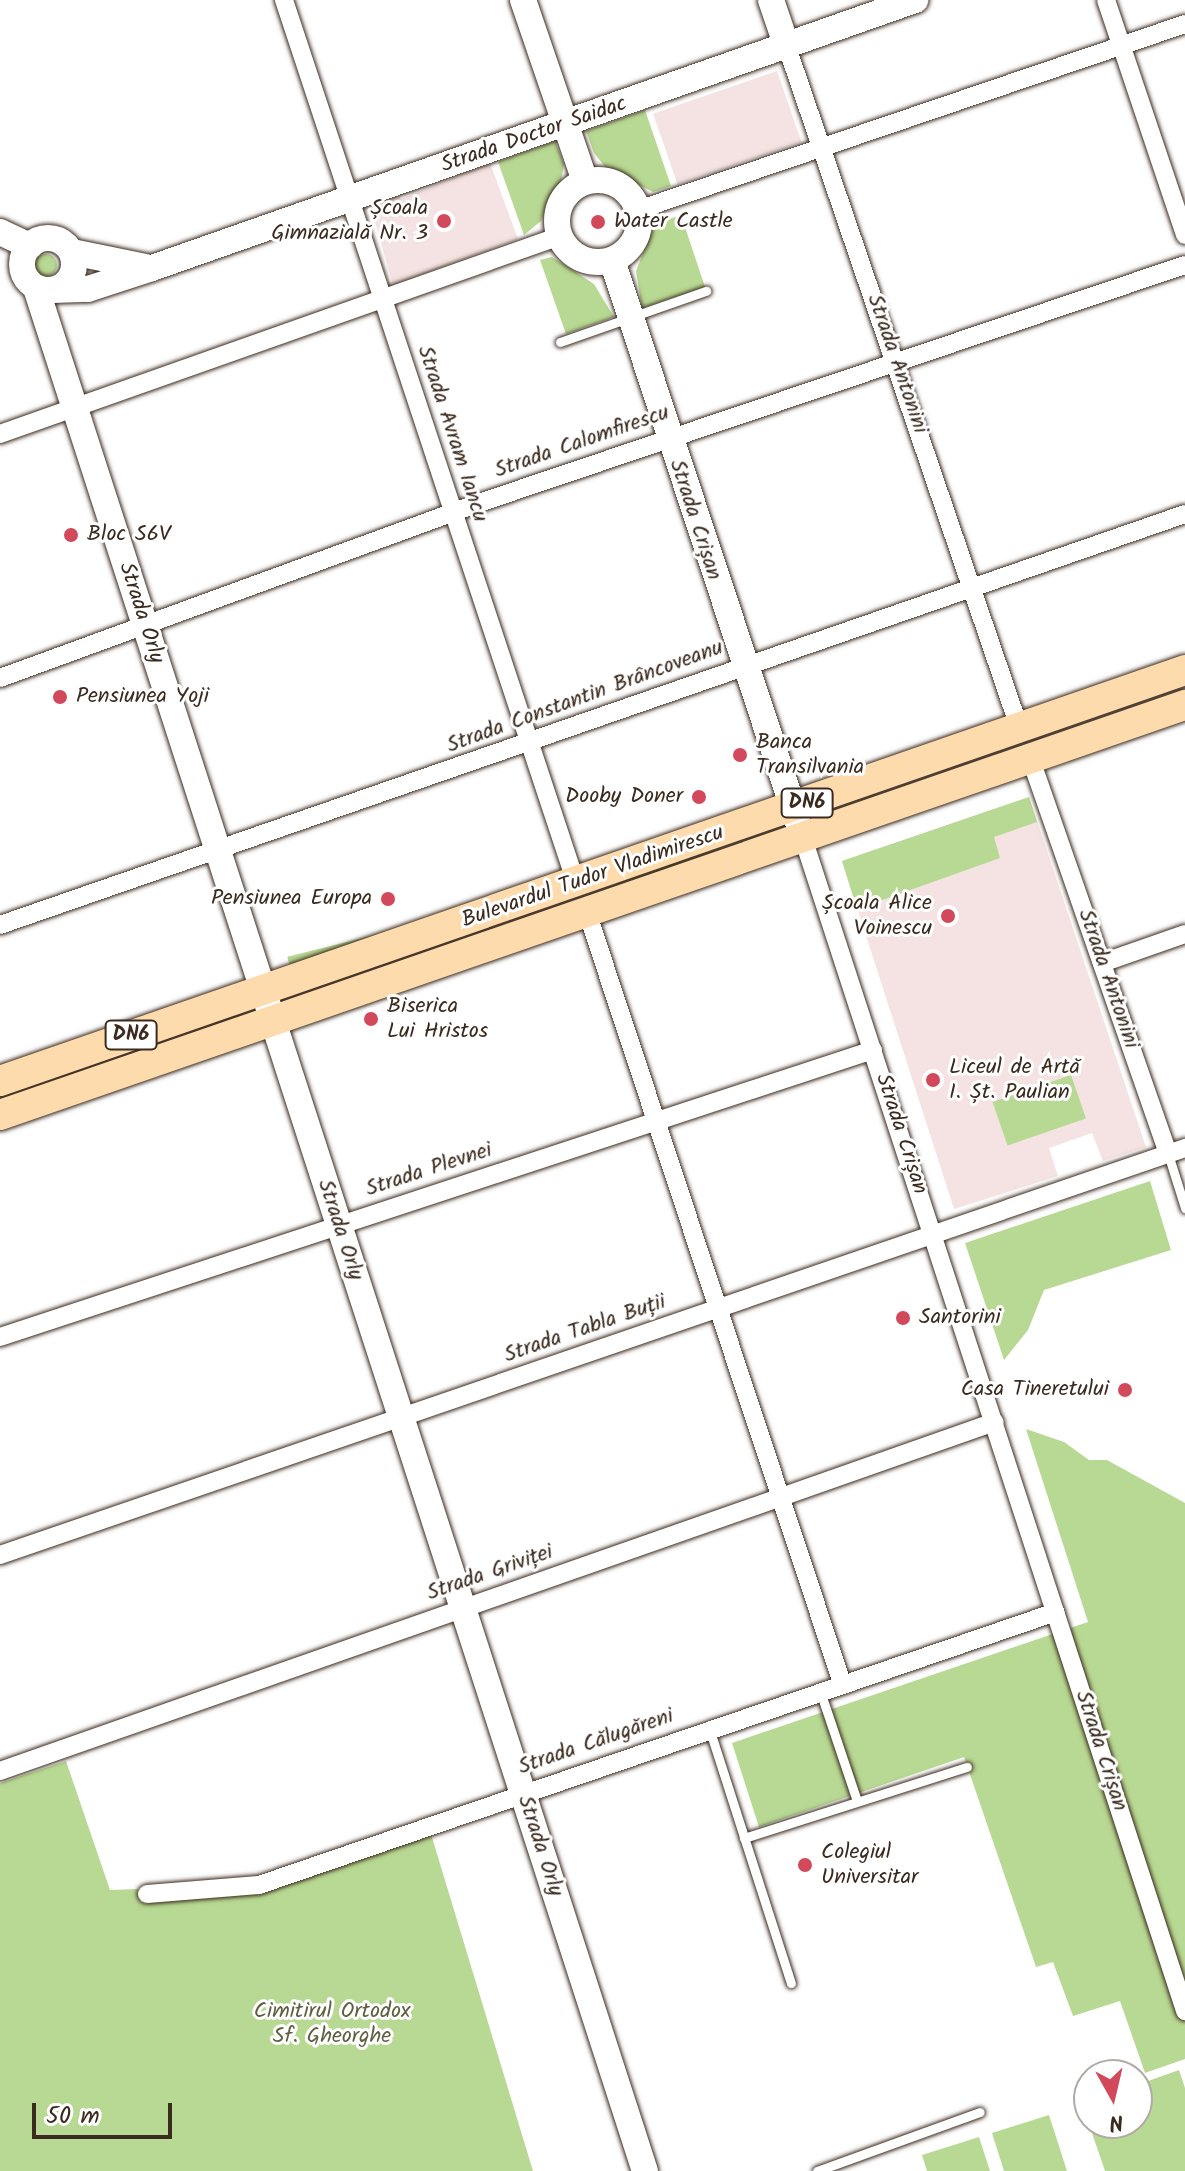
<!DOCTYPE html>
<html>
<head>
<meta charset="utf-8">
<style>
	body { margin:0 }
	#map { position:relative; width:1185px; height:2171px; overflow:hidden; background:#fff; font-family:Kalam,sans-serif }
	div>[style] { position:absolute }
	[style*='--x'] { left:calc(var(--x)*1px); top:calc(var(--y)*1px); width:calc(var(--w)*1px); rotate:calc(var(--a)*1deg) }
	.built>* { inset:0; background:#f4e3e2; transform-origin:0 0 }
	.green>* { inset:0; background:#b8d993; transform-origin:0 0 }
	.round { border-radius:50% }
	.roads { filter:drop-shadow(0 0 2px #3b2a1e) drop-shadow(0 0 2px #3b2a1e) }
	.lane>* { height:9px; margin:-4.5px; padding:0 4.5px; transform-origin:4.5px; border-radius:4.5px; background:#fff }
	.street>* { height:18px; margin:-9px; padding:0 9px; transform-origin:9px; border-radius:9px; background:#fff }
	.secondary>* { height:26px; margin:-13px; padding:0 13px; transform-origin:13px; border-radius:13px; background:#fff }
	.secondary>.ring { margin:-13px; padding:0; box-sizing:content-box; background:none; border:26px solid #fff; border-radius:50% }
	.primary>* { height:30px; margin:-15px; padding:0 15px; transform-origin:15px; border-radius:15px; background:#fedbac }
	.dots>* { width:22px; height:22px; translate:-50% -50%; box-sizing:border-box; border:4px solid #fff; border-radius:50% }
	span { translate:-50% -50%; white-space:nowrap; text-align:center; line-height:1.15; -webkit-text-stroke:6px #fff; paint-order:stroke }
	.shield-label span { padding:2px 6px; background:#fff; border:2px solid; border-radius:6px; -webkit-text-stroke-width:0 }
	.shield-label { font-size:20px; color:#3b2a1e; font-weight:700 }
	.street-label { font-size:22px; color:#3b2a1e }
	.poi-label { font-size:22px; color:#3b2a1e }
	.right { translate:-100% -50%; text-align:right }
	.left { translate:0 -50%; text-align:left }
	.park-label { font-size:22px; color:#605f41 }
	.north { position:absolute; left:1073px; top:2059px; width:80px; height:80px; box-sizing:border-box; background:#fff; border:2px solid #b1aaa5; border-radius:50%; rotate:172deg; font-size:22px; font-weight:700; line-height:32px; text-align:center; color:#3b2a1e }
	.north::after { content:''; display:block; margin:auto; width:28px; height:36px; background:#d1495b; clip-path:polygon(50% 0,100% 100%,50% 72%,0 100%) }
	.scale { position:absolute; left:32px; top:2103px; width:140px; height:36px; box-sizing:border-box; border:4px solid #3b2a1e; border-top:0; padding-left:10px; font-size:24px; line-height:28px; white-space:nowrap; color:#3b2a1e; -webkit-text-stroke:6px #fff; paint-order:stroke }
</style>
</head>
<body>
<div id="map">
	<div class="built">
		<i style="left:777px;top:71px;width:75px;height:131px;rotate:71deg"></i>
		<i style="clip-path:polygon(490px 163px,518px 239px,393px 285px,370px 204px,398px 193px,401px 199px)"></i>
		<i style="clip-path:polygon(1029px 797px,1146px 1147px,1103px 1161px,1092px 1133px,1049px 1148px,1058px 1176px,954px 1209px,842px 861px)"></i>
	</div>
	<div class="green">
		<i style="clip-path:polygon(645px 110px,671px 186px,653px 192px,606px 168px,594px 153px,586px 131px)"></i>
		<i style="clip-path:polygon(555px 141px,564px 164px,561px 181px,541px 221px,524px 235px,498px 162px)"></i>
		<i style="clip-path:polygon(681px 215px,705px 287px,642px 308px,636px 271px,651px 233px,660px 222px)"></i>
		<i class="round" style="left:35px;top:254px;width:22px;height:22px"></i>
		<i style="clip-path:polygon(552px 257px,594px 284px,614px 317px,566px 334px,540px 260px)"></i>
		<i style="clip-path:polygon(1029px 797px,1037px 822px,994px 837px,1000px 858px,857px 909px,842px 861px)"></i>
		<i style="left:724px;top:848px;width:8px;height:450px;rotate:76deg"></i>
		<i style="left:239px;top:1014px;width:5px;height:253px;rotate:68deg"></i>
		<i style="left:1071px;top:1075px;width:46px;height:83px;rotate:71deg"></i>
		<i style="clip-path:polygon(1150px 1181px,1171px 1250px,1044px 1290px,1028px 1330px,1004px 1360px,965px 1243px)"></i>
		<i style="clip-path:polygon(1026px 1429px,1064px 1442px,1089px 1460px,1107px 1460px,1185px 1503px,1185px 2059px,1145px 2073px,1120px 2001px,1073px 2016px,1053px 1962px,1036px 1967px,964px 1757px,759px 1827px,732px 1743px,1088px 1622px)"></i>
		<i style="clip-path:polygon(66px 1761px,110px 1890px,138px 1889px,141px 1902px,261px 1891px,431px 1834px,533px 2171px,0 2171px,0 1783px)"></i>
		<i style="clip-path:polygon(1179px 2070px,1185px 2088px,1185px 2171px,1105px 2171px,1082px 2104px,1089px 2101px,1089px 2123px,1137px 2123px,1137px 2085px)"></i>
		<i style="clip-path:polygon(1049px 2115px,1067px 2171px,1004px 2171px,992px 2133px)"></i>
		<i style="clip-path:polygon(979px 2137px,990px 2171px,927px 2171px,922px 2155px)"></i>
	</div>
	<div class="roads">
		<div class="lane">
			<i style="--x:560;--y:342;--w:155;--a:-19.3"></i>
			<i style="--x:1168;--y:1154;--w:57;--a:72.5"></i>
			<i style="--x:820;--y:1691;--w:116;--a:71.4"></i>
			<i style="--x:709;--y:1728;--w:268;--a:72.2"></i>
			<i style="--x:744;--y:1838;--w:234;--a:-17.7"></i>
			<i style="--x:817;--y:2171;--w:173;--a:-19.9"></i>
		</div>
		<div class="street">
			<i style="--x:284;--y:0;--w:930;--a:71.7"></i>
			<i style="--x:1106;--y:0;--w:248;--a:71.4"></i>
			<i style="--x:787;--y:47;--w:722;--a:71.16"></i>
			<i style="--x:638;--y:210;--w:578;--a:-18.78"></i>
			<i style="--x:0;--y:434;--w:594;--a:-19.47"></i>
			<i style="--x:0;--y:678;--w:507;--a:-20.08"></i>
			<i style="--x:476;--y:504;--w:748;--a:-18.63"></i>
			<i style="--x:1031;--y:760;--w:417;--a:70.8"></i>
			<i style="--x:803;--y:838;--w:1234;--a:71.96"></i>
			<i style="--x:587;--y:912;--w:812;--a:71.7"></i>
			<i style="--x:0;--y:925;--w:1254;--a:-19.13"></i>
			<i style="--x:1102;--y:963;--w:88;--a:-19.3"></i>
			<i style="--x:0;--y:1337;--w:919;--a:-18.2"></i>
			<i style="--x:0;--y:1555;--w:1253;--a:-18.96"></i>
			<i style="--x:0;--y:1771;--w:1054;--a:-19.33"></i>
			<i style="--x:147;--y:1894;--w:112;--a:-4.6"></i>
			<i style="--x:259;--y:1885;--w:842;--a:-18.91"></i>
		</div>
		<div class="secondary">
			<i style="--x:523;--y:0;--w:191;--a:71.1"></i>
			<i style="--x:771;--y:0;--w:50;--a:71.2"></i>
			<i class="ring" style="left:557px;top:180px;width:56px;height:56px"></i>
			<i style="--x:0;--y:232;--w:33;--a:25"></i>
			<i class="ring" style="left:22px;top:238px;width:26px;height:26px"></i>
			<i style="--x:72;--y:252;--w:75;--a:11.6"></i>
			<i style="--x:612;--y:260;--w:609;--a:71.71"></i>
			<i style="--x:36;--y:288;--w:1979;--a:72.08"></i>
			<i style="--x:53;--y:290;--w:35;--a:-2"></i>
			<i style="--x:88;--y:289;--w:67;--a:-18.2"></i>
			<i style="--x:152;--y:268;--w:809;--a:-19.35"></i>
		</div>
		<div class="primary">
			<i style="--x:0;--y:1081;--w:1254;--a:-19.13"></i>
			<i style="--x:0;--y:1115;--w:1254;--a:-19.09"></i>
		</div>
	</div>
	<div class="dots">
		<i style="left:444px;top:221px;background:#d1495b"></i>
		<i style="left:598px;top:222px;background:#d1495b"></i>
		<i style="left:71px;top:535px;background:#d1495b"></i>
		<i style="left:60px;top:697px;background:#d1495b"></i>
		<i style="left:740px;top:755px;background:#d1495b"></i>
		<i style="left:699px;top:797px;background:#d1495b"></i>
		<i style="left:388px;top:899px;background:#d1495b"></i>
		<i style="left:948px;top:916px;background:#d1495b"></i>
		<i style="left:371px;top:1019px;background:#d1495b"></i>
		<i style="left:933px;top:1080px;background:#d1495b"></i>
		<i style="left:903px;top:1318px;background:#d1495b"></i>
		<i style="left:1125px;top:1390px;background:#d1495b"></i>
		<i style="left:805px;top:1865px;background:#d1495b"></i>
	</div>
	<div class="shield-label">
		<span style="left:807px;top:803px">DN6</span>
		<span style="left:131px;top:1035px">DN6</span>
	</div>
	<div class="street-label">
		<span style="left:534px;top:135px;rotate:-19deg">Strada Doctor Saidac</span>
		<span style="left:897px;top:364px;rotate:71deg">Strada Antonini</span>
		<span style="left:452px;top:434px;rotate:72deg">Strada Avram Iancu</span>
		<span style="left:582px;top:442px;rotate:-19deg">Strada Calomfirescu</span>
		<span style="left:695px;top:520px;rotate:72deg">Strada Crișan</span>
		<span style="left:141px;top:613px;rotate:72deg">Strada Orly</span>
		<span style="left:585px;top:697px;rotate:-20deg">Strada Constantin Brâncoveanu</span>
		<span style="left:593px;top:877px;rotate:-19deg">Bulevardul Tudor Vladimirescu</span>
		<span style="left:1108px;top:979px;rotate:71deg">Strada Antonini</span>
		<span style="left:901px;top:1134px;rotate:72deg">Strada Crișan</span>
		<span style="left:429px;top:1170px;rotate:-18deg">Strada Plevnei</span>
		<span style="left:340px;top:1230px;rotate:72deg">Strada Orly</span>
		<span style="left:585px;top:1329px;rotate:-19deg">Strada Tabla Buții</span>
		<span style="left:490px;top:1573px;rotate:-19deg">Strada Griviței</span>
		<span style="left:596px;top:1742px;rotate:-19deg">Strada Călugăreni</span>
		<span style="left:1101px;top:1751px;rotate:72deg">Strada Crișan</span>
		<span style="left:540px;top:1846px;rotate:72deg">Strada Orly</span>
	</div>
	<div class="poi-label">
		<span class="right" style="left:428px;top:221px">Școala<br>Gimnazială Nr. 3</span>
		<span class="left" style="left:614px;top:222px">Water Castle</span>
		<span class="left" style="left:87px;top:535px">Bloc S6V</span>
		<span class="left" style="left:76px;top:697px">Pensiunea Yoji</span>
		<span class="left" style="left:756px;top:755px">Banca<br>Transilvania</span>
		<span class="right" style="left:683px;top:797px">Dooby Doner</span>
		<span class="right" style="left:372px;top:899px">Pensiunea Europa</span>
		<span class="right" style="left:932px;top:916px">Școala Alice<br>Voinescu</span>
		<span class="left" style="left:387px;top:1019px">Biserica<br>Lui Hristos</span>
		<span class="left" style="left:949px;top:1080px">Liceul de Artă<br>I. Șt. Paulian</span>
		<span class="left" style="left:919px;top:1318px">Santorini</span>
		<span class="right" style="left:1109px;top:1390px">Casa Tineretului</span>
		<span class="left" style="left:821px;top:1865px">Colegiul<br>Universitar</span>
	</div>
	<div class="park-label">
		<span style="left:332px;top:2024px">Cimitirul Ortodox<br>Sf. Gheorghe</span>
	</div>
	<div class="north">N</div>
	<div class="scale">50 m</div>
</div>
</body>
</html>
